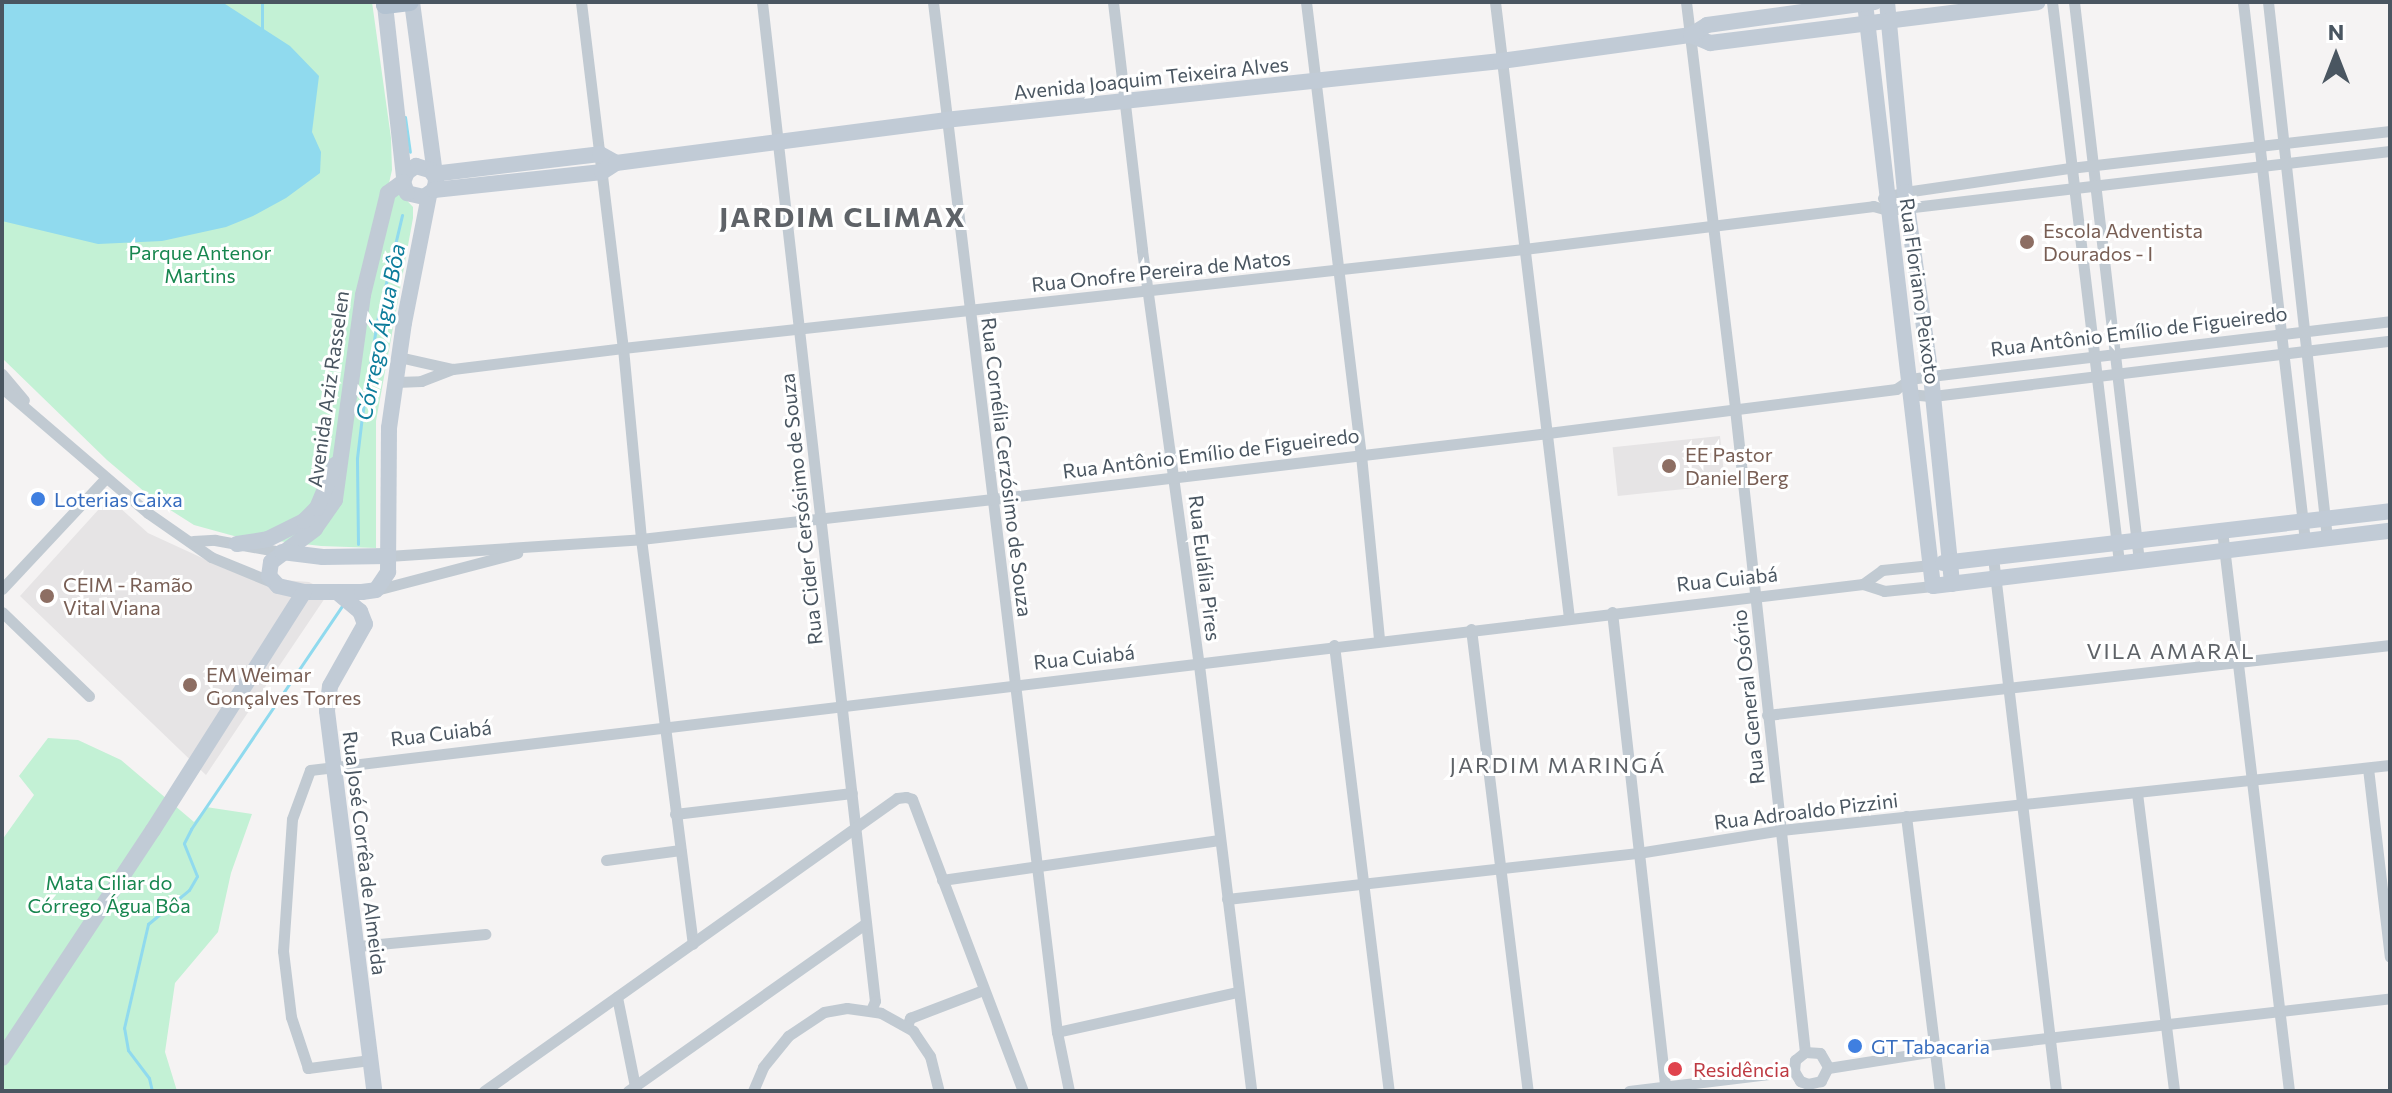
<!DOCTYPE html>
<html>
<head>
<meta charset="utf-8">
<style>
	body { margin:0 }
	#map { position:relative; width:2392px; height:1093px; overflow:hidden; background:#f5f3f3; font-family:Commissioner,sans-serif }
	div>[style] { position:absolute }
	[style*='--x'] { left:calc(var(--x)*1px); top:calc(var(--y)*1px); width:calc(var(--w)*1px); rotate:calc(var(--a)*1deg) }
	.education>* { inset:0; background:#e6e4e5; transform-origin:0 0 }
	.green>* { inset:0; background:#c3f1d5 }
	.water>* { inset:0; background:#90daee }
	.stream>* { height:3px; margin:-1.5px; padding:0 1.5px; transform-origin:1.5px; border-radius:1.5px; background:#90daee }
	.street>* { height:11px; margin:-5.5px; padding:0 5.5px; transform-origin:5.5px; border-radius:5.5px; background:#c1cad2 }
	.secondary>* { height:16px; margin:-8px; padding:0 8px; transform-origin:8px; border-radius:8px; background:#c1cbd6 }
	.primary>* { height:18px; margin:-9px; padding:0 9px; transform-origin:9px; border-radius:9px; background:#b3c2d1 }
	.dots>* { width:22px; height:22px; translate:-50% -50%; box-sizing:border-box; border:4px solid #fff; border-radius:50% }
	span { translate:-50% -50%; white-space:nowrap; text-align:center; line-height:1.15; -webkit-text-stroke:6px #fff; paint-order:stroke }
	.street-label { font-size:20px; color:#4a5661 }
	.education-label { font-size:20px; color:#785e54 }
	.left { translate:0 -50%; text-align:left }
	.park-label { font-size:20px; color:#17864f }
	.shop-label { font-size:20px; color:#366cbe }
	.health-label { font-size:20px; color:#be3a42 }
	.water-label { font-size:22px; color:#0c7c9b; font-style:italic }
	.neighbourhood-label { font-size:22px; color:#5f6368; letter-spacing:2px }
	.district-label { font-size:28px; color:#5f6368; font-weight:700; letter-spacing:2px }
	.frame { position:absolute; inset:0; border:4px solid #4a5661; pointer-events:none }
	.north { position:absolute; left:2296px; top:16px; width:80px; height:80px; -webkit-text-stroke:6px #fff; paint-order:stroke; rotate:0deg; font-size:22px; font-weight:700; line-height:32px; text-align:center; color:#4a5661 }
	.north::after { content:''; display:block; margin:auto; width:28px; height:36px; background:#4a5661; clip-path:polygon(50% 0,100% 100%,50% 72%,0 100%) }
</style>
</head>
<body>
<div id="map">
	<div class="education">
		<i style="left:1720px;top:436px;width:49px;height:108px;rotate:84deg"></i>
		<i style="clip-path:polygon(109px 498px,148px 533px,224px 568px,270px 579px,309px 582px,329px 592px,206px 775px,20px 596px)"></i>
	</div>
	<div class="green">
		<i style="clip-path:polygon(2px 2px,372px 2px,391px 138px,392px 170px,387px 192px,398px 191px,413px 207px,413px 218px,376px 421px,376px 548px,321px 546px,234px 536px,194px 525px,153px 499px,107px 460px,2px 358px)"></i>
		<i style="clip-path:polygon(48px 738px,78px 740px,121px 760px,194px 822px,206px 807px,252px 814px,231px 873px,218px 932px,175px 983px,165px 1052px,177px 1091px,2px 1091px,2px 840px,34px 795px,19px 776px)"></i>
	</div>
	<div class="water">
		<i style="clip-path:polygon(2px 2px,222px 2px,290px 46px,319px 76px,312px 132px,321px 152px,320px 173px,286px 198px,253px 216px,226px 227px,162px 241px,98px 244px,2px 221px)"></i>
	</div>
	<div class="stream">
		<i style="--x:262;--y:2;--w:28;--a:90"></i>
		<i style="--x:405;--y:117;--w:35;--a:82"></i>
		<i style="--x:358;--y:544;--w:86;--a:-90.7"></i>
		<i style="--x:357;--y:458;--w:42;--a:-83.2"></i>
		<i style="--x:362;--y:416;--w:96;--a:-81"></i>
		<i style="--x:377;--y:321;--w:109;--a:-76.7"></i>
		<i style="--x:152;--y:1091;--w:13;--a:-103"></i>
		<i style="--x:149;--y:1078;--w:35;--a:-127"></i>
		<i style="--x:128;--y:1050;--w:22;--a:-100"></i>
		<i style="--x:124;--y:1028;--w:107;--a:-77"></i>
		<i style="--x:148;--y:924;--w:53;--a:-39.7"></i>
		<i style="--x:189;--y:890;--w:16;--a:-60"></i>
		<i style="--x:197;--y:876;--w:35;--a:-112"></i>
		<i style="--x:184;--y:843;--w:16;--a:-63"></i>
		<i style="--x:191;--y:829;--w:273;--a:-55.9"></i>
	</div>
	<div class="street">
		<i style="--x:581;--y:2;--w:349;--a:83.1"></i>
		<i style="--x:623;--y:348;--w:192;--a:84.6"></i>
		<i style="--x:641;--y:539;--w:408;--a:82.7"></i>
		<i style="--x:762;--y:2;--w:1005;--a:83.55"></i>
		<i style="--x:875;--y:1001;--w:10;--a:114"></i>
		<i style="--x:933;--y:2;--w:1037;--a:83.14"></i>
		<i style="--x:1057;--y:1032;--w:60;--a:78.5"></i>
		<i style="--x:1113;--y:2;--w:250;--a:83.3"></i>
		<i style="--x:1142;--y:250;--w:419;--a:82.2"></i>
		<i style="--x:1199;--y:665;--w:429;--a:83"></i>
		<i style="--x:1306;--y:2;--w:456;--a:83.1"></i>
		<i style="--x:1361;--y:455;--w:186;--a:84.4"></i>
		<i style="--x:1495;--y:2;--w:620;--a:83.15"></i>
		<i style="--x:1686;--y:2;--w:410;--a:83.1"></i>
		<i style="--x:1735;--y:409;--w:647;--a:83.79"></i>
		<i style="--x:2052;--y:2;--w:564;--a:83.18"></i>
		<i style="--x:2074;--y:2;--w:563;--a:83.37"></i>
		<i style="--x:2243;--y:2;--w:543;--a:83.44"></i>
		<i style="--x:2268;--y:2;--w:539;--a:83.72"></i>
		<i style="--x:1883;--y:198;--w:23;--a:-15"></i>
		<i style="--x:1905;--y:192;--w:167;--a:-8.3"></i>
		<i style="--x:2070;--y:168;--w:322;--a:-6.6"></i>
		<i style="--x:399;--y:357;--w:54;--a:12.8"></i>
		<i style="--x:2;--y:374;--w:34;--a:50"></i>
		<i style="--x:396;--y:382;--w:25;--a:-2"></i>
		<i style="--x:421;--y:381;--w:34;--a:-21"></i>
		<i style="--x:453;--y:369;--w:171;--a:-7"></i>
		<i style="--x:623;--y:348;--w:906;--a:-6.27"></i>
		<i style="--x:1524;--y:249;--w:352;--a:-7"></i>
		<i style="--x:1873;--y:206;--w:16;--a:15"></i>
		<i style="--x:1888;--y:210;--w:505;--a:-6.7"></i>
		<i style="--x:2;--y:388;--w:192;--a:40.6"></i>
		<i style="--x:148;--y:513;--w:77;--a:34.9"></i>
		<i style="--x:211;--y:557;--w:66;--a:22.3"></i>
		<i style="--x:1908;--y:394;--w:25;--a:5"></i>
		<i style="--x:1933;--y:396;--w:460;--a:-6.9"></i>
		<i style="--x:2222;--y:530;--w:565;--a:83.19"></i>
		<i style="--x:193;--y:541;--w:22;--a:-3"></i>
		<i style="--x:215;--y:540;--w:68;--a:10.2"></i>
		<i style="--x:388;--y:556;--w:254;--a:-3.8"></i>
		<i style="--x:641;--y:539;--w:354;--a:-6.5"></i>
		<i style="--x:993;--y:499;--w:559;--a:-6.78"></i>
		<i style="--x:1548;--y:433;--w:351;--a:-7.2"></i>
		<i style="--x:1896;--y:389;--w:18;--a:-34"></i>
		<i style="--x:1911;--y:379;--w:20;--a:-9"></i>
		<i style="--x:1931;--y:376;--w:462;--a:-6.8"></i>
		<i style="--x:1993;--y:557;--w:538;--a:83.27"></i>
		<i style="--x:1863;--y:584;--w:24;--a:-36"></i>
		<i style="--x:1882;--y:570;--w:49;--a:-5.8"></i>
		<i style="--x:2;--y:589;--w:152;--a:-46.9"></i>
		<i style="--x:376;--y:590;--w:146;--a:-14.7"></i>
		<i style="--x:2;--y:612;--w:121;--a:44"></i>
		<i style="--x:1612;--y:612;--w:482;--a:83.6"></i>
		<i style="--x:1471;--y:629;--w:466;--a:83"></i>
		<i style="--x:1334;--y:645;--w:449;--a:83"></i>
		<i style="--x:1767;--y:715;--w:627;--a:-6.41"></i>
		<i style="--x:2368;--y:768;--w:190;--a:83.4"></i>
		<i style="--x:2137;--y:793;--w:300;--a:82.9"></i>
		<i style="--x:675;--y:814;--w:178;--a:-6.8"></i>
		<i style="--x:1906;--y:816;--w:277;--a:83"></i>
		<i style="--x:606;--y:860;--w:75;--a:-7.7"></i>
		<i style="--x:942;--y:880;--w:280;--a:-8.2"></i>
		<i style="--x:1227;--y:899;--w:414;--a:-6.4"></i>
		<i style="--x:1638;--y:853;--w:145;--a:-9.1"></i>
		<i style="--x:1781;--y:830;--w:612;--a:-6.09"></i>
		<i style="--x:358;--y:946;--w:128;--a:-5.4"></i>
		<i style="--x:617;--y:997;--w:96;--a:78.6"></i>
		<i style="--x:907;--y:1026;--w:9;--a:-69"></i>
		<i style="--x:910;--y:1018;--w:78;--a:-21"></i>
		<i style="--x:1057;--y:1032;--w:185;--a:-12.5"></i>
		<i style="--x:1805;--y:1052;--w:15;--a:4"></i>
		<i style="--x:1820;--y:1053;--w:16;--a:60"></i>
		<i style="--x:1828;--y:1067;--w:16;--a:117"></i>
		<i style="--x:1821;--y:1081;--w:13;--a:167"></i>
		<i style="--x:1805;--y:1052;--w:13;--a:141"></i>
		<i style="--x:1795;--y:1060;--w:11;--a:95"></i>
		<i style="--x:1794;--y:1071;--w:12;--a:59"></i>
		<i style="--x:1800;--y:1081;--w:9;--a:21"></i>
		<i style="--x:370;--y:1060;--w:63;--a:172.6"></i>
		<i style="--x:308;--y:1068;--w:54;--a:-108.4"></i>
		<i style="--x:291;--y:1017;--w:66;--a:-96.9"></i>
		<i style="--x:283;--y:951;--w:132;--a:-86.1"></i>
		<i style="--x:292;--y:819;--w:52;--a:-69.8"></i>
		<i style="--x:310;--y:770;--w:1564;--a:-6.83"></i>
		<i style="--x:1863;--y:584;--w:22;--a:18"></i>
		<i style="--x:1884;--y:591;--w:49;--a:-5.8"></i>
		<i style="--x:1828;--y:1068;--w:108;--a:-9"></i>
		<i style="--x:1935;--y:1051;--w:458;--a:-6.6"></i>
		<i style="--x:484;--y:1091;--w:506;--a:-35.35"></i>
		<i style="--x:897;--y:798;--w:9;--a:-6"></i>
		<i style="--x:906;--y:797;--w:6;--a:18"></i>
		<i style="--x:912;--y:799;--w:312;--a:69.2"></i>
		<i style="--x:628;--y:1091;--w:291;--a:-35.2"></i>
		<i style="--x:753;--y:1091;--w:26;--a:-67"></i>
		<i style="--x:763;--y:1067;--w:40;--a:-51"></i>
		<i style="--x:788;--y:1036;--w:43;--a:-33.7"></i>
		<i style="--x:824;--y:1012;--w:23;--a:-10"></i>
		<i style="--x:847;--y:1008;--w:34;--a:8"></i>
		<i style="--x:881;--y:1013;--w:37;--a:29"></i>
		<i style="--x:913;--y:1031;--w:30;--a:56"></i>
		<i style="--x:930;--y:1056;--w:36;--a:76"></i>
		<i style="--x:1629;--y:1091;--w:166;--a:-6.9"></i>
	</div>
	<div class="secondary">
		<i style="--x:412;--y:2;--w:182;--a:82.4"></i>
		<i style="--x:436;--y:182;--w:8;--a:104"></i>
		<i style="--x:434;--y:190;--w:12;--a:145"></i>
		<i style="--x:424;--y:197;--w:17;--a:-167"></i>
		<i style="--x:407;--y:193;--w:12;--a:-110"></i>
		<i style="--x:403;--y:182;--w:11;--a:-68"></i>
		<i style="--x:407;--y:172;--w:11;--a:-34"></i>
		<i style="--x:416;--y:166;--w:17;--a:17"></i>
		<i style="--x:1887;--y:2;--w:191;--a:84.6"></i>
		<i style="--x:1905;--y:192;--w:186;--a:82"></i>
		<i style="--x:1931;--y:376;--w:209;--a:84.2"></i>
		<i style="--x:1865;--y:3;--w:587;--a:83.35"></i>
		<i style="--x:1933;--y:586;--w:460;--a:-6.9"></i>
		<i style="--x:385;--y:5;--w:173;--a:83.7"></i>
		<i style="--x:1691;--y:35;--w:21;--a:23"></i>
		<i style="--x:1710;--y:43;--w:330;--a:-7.1"></i>
		<i style="--x:433;--y:174;--w:168;--a:-6.8"></i>
		<i style="--x:600;--y:154;--w:18;--a:29"></i>
		<i style="--x:403;--y:182;--w:19;--a:144"></i>
		<i style="--x:388;--y:193;--w:105;--a:103.8"></i>
		<i style="--x:363;--y:295;--w:207;--a:97.8"></i>
		<i style="--x:335;--y:500;--w:35;--a:125"></i>
		<i style="--x:315;--y:529;--w:55;--a:143.1"></i>
		<i style="--x:271;--y:562;--w:14;--a:98"></i>
		<i style="--x:269;--y:576;--w:13;--a:48"></i>
		<i style="--x:278;--y:586;--w:27;--a:13"></i>
		<i style="--x:304;--y:592;--w:58;--a:0"></i>
		<i style="--x:362;--y:592;--w:14;--a:-8"></i>
		<i style="--x:376;--y:590;--w:22;--a:-56"></i>
		<i style="--x:388;--y:572;--w:144;--a:-89.6"></i>
		<i style="--x:389;--y:428;--w:106;--a:-81.9"></i>
		<i style="--x:404;--y:323;--w:130;--a:-78.9"></i>
		<i style="--x:434;--y:190;--w:169;--a:-6.1"></i>
		<i style="--x:602;--y:172;--w:17;--a:-33"></i>
		<i style="--x:616;--y:163;--w:332;--a:-7.4"></i>
		<i style="--x:945;--y:120;--w:559;--a:-6.06"></i>
		<i style="--x:1501;--y:61;--w:192;--a:-7.8"></i>
		<i style="--x:1691;--y:35;--w:19;--a:-32"></i>
		<i style="--x:1707;--y:25;--w:169;--a:-7.8"></i>
		<i style="--x:237;--y:544;--w:31;--a:-9"></i>
		<i style="--x:268;--y:539;--w:40;--a:-26.6"></i>
		<i style="--x:304;--y:521;--w:18;--a:-45"></i>
		<i style="--x:317;--y:508;--w:47;--a:-67.3"></i>
		<i style="--x:282;--y:552;--w:41;--a:7"></i>
		<i style="--x:323;--y:557;--w:65;--a:-0.9"></i>
		<i style="--x:1943;--y:563;--w:450;--a:-6.6"></i>
		<i style="--x:337;--y:592;--w:30;--a:40"></i>
		<i style="--x:360;--y:611;--w:14;--a:69"></i>
		<i style="--x:365;--y:624;--w:71;--a:119.4"></i>
		<i style="--x:330;--y:686;--w:25;--a:97"></i>
		<i style="--x:327;--y:711;--w:383;--a:82.9"></i>
		<i style="--x:2;--y:1058;--w:273;--a:-56.5"></i>
		<i style="--x:153;--y:830;--w:282;--a:-57.6"></i>
	</div>
	<div class="primary">
		<i style="--x:385;--y:2;--w:3;--a:90"></i>
		<i style="--x:385;--y:5;--w:25;--a:-7"></i>
	</div>
	<div class="dots">
		<i style="left:2027px;top:242px;background:#8d6e63"></i>
		<i style="left:1669px;top:466px;background:#8d6e63"></i>
		<i style="left:38px;top:499px;background:#3f7fe0"></i>
		<i style="left:47px;top:596px;background:#8d6e63"></i>
		<i style="left:190px;top:685px;background:#8d6e63"></i>
		<i style="left:1855px;top:1046px;background:#3f7fe0"></i>
		<i style="left:1675px;top:1069px;background:#e0444e"></i>
	</div>
	<div class="street-label">
		<span style="left:1151px;top:78px;rotate:-6deg">Avenida Joaquim Teixeira Alves</span>
		<span style="left:1161px;top:271px;rotate:-6deg">Rua Onofre Pereira de Matos</span>
		<span style="left:1920px;top:291px;rotate:82deg">Rua Floriano Peixoto</span>
		<span style="left:2139px;top:331px;rotate:-7deg">Rua Antônio Emílio de Figueiredo</span>
		<span style="left:328px;top:389px;rotate:-82deg">Avenida Aziz Rasselen</span>
		<span style="left:1211px;top:453px;rotate:-7deg">Rua Antônio Emílio de Figueiredo</span>
		<span style="left:1007px;top:467px;rotate:83deg">Rua Cornélia Cerzósimo de Souza</span>
		<span style="left:801px;top:509px;rotate:-96deg">Rua Cider Cersósimo de Souza</span>
		<span style="left:1205px;top:568px;rotate:83deg">Rua Eulália Pires</span>
		<span style="left:1727px;top:579px;rotate:-6deg">Rua Cuiabá</span>
		<span style="left:1084px;top:657px;rotate:-6deg">Rua Cuiabá</span>
		<span style="left:1748px;top:697px;rotate:-96deg">Rua General Osório</span>
		<span style="left:441px;top:733px;rotate:-7deg">Rua Cuiabá</span>
		<span style="left:1806px;top:811px;rotate:-7deg">Rua Adroaldo Pizzini</span>
		<span style="left:365px;top:853px;rotate:83deg">Rua José Corrêa de Almeida</span>
	</div>
	<div class="education-label">
		<span class="left" style="left:2043px;top:242px">Escola Adventista<br>Dourados - I</span>
		<span class="left" style="left:1685px;top:466px">EE Pastor<br>Daniel Berg</span>
		<span class="left" style="left:63px;top:596px">CEIM - Ramão<br>Vital Viana</span>
		<span class="left" style="left:206px;top:686px">EM Weimar<br>Gonçalves Torres</span>
	</div>
	<div class="park-label">
		<span style="left:200px;top:264px">Parque Antenor<br>Martins</span>
		<span style="left:109px;top:894px">Mata Ciliar do<br>Córrego Água Bôa</span>
	</div>
	<div class="shop-label">
		<span class="left" style="left:54px;top:499px">Loterias Caixa</span>
		<span class="left" style="left:1871px;top:1046px">GT Tabacaria</span>
	</div>
	<div class="health-label">
		<span class="left" style="left:1693px;top:1069px">Residência</span>
	</div>
	<div class="water-label">
		<span style="left:380px;top:332px;rotate:-79deg">Córrego Água Bôa</span>
	</div>
	<div class="neighbourhood-label">
		<span style="left:2171px;top:651px">VILA AMARAL</span>
		<span style="left:1558px;top:765px">JARDIM MARINGÁ</span>
	</div>
	<div class="district-label">
		<span style="left:843px;top:216px">JARDIM CLIMAX</span>
	</div>
	<div class="frame"></div>
	<div class="north">N</div>
</div>
</body>
</html>
